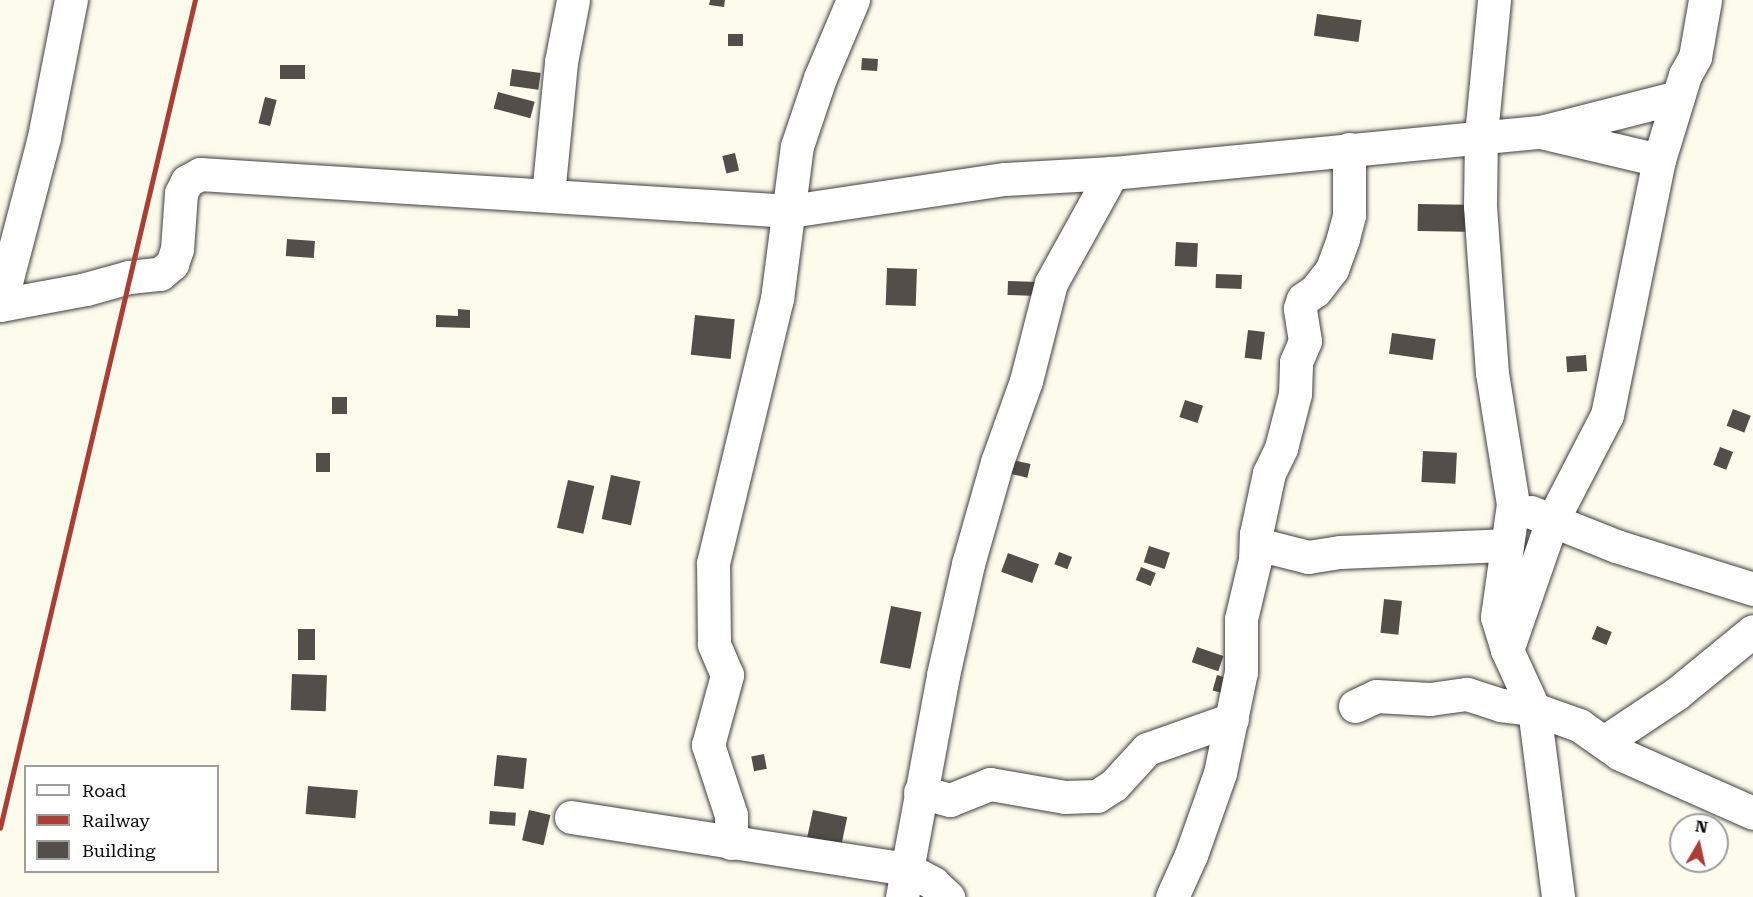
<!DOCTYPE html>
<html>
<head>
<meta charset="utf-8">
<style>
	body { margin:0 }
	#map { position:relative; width:1753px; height:897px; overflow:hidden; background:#fdfcec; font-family:"Roboto Serif",serif }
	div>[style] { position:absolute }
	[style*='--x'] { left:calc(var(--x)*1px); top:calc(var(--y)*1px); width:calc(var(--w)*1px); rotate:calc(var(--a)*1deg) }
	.building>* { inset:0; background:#534e49; transform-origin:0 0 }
	.roads { filter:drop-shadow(0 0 2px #3f3f3f) drop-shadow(0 0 2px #3f3f3f) }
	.minor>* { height:33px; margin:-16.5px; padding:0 16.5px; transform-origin:16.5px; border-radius:16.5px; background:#fff }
	.rail>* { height:4.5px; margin:-2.25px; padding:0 2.25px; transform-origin:2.25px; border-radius:2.25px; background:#ac3d33 }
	span { translate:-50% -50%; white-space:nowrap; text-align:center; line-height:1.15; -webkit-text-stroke:6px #fff; paint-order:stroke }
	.legend { position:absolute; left:24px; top:765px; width:195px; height:108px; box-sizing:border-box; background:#fff; border:2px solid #9e9e9e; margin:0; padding:8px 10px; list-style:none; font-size:18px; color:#0c0c0c }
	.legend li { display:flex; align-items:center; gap:12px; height:30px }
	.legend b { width:30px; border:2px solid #9e9e9e }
	.north { position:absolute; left:1669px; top:813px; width:60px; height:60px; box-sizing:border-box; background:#fff; border:2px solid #9e9e9e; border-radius:50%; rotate:9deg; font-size:16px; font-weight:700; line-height:24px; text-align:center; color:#0c0c0c }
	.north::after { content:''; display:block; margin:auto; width:21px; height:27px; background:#ac3d33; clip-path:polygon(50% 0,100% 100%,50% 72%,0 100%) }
</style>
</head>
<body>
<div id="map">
	<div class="building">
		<i style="clip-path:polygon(710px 0,725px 0,724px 7px,709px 5px)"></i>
		<i style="left:1317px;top:14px;width:45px;height:22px;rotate:8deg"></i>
		<i style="left:728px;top:34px;width:15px;height:12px"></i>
		<i style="left:862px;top:58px;width:16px;height:12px;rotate:4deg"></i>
		<i style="left:280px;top:65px;width:25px;height:14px"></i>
		<i style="left:512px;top:69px;width:29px;height:17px;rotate:8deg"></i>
		<i style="left:498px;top:92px;width:38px;height:17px;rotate:15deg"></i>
		<i style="left:265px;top:97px;width:12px;height:27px;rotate:14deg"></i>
		<i style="left:735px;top:153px;width:18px;height:13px;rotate:77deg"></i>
		<i style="left:1418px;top:204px;width:48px;height:27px;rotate:1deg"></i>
		<i style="left:287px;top:239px;width:28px;height:17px;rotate:4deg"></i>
		<i style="left:1176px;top:242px;width:22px;height:24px;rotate:3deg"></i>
		<i style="left:887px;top:268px;width:30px;height:37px;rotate:2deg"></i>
		<i style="left:1216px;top:274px;width:26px;height:14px;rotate:2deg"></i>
		<i style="left:1008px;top:281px;width:30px;height:14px;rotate:2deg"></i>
		<i style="clip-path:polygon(458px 309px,470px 310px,470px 328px,436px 327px,436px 315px,458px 316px)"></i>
		<i style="left:695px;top:315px;width:40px;height:40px;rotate:6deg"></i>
		<i style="left:1248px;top:330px;width:17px;height:28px;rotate:7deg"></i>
		<i style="left:1392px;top:333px;width:44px;height:21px;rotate:8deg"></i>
		<i style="left:1586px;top:355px;width:16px;height:20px;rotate:86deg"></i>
		<i style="left:347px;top:397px;width:17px;height:15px;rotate:90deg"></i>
		<i style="left:1185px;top:400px;width:19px;height:18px;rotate:18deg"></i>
		<i style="left:1733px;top:409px;width:19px;height:18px;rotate:21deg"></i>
		<i style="left:1720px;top:447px;width:14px;height:19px;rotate:21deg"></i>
		<i style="left:1423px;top:451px;width:34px;height:31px;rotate:3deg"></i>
		<i style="left:316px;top:453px;width:14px;height:19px"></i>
		<i style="left:1013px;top:460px;width:18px;height:14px;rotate:13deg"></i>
		<i style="left:611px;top:475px;width:30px;height:45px;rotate:12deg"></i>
		<i style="left:568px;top:480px;width:27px;height:49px;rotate:13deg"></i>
		<i style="left:1149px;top:546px;width:22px;height:17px;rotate:18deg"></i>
		<i style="left:1059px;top:552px;width:14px;height:13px;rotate:21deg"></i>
		<i style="left:1008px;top:553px;width:33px;height:20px;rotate:20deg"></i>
		<i style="left:1141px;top:567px;width:16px;height:14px;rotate:22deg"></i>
		<i style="left:1384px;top:599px;width:18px;height:34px;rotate:6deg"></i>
		<i style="left:891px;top:606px;width:31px;height:58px;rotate:11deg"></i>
		<i style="left:1597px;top:626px;width:16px;height:14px;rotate:22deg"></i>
		<i style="left:298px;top:629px;width:17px;height:31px"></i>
		<i style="left:1197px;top:647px;width:28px;height:16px;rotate:19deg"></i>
		<i style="left:292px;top:674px;width:35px;height:36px;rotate:2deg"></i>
		<i style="left:1217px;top:675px;width:15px;height:16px;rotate:16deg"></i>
		<i style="left:764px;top:754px;width:15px;height:13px;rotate:79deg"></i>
		<i style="left:497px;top:755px;width:30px;height:31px;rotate:6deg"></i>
		<i style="left:308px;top:786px;width:50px;height:28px;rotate:5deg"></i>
		<i style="left:529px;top:810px;width:22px;height:31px;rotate:13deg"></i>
		<i style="left:813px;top:810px;width:35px;height:35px;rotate:12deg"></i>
		<i style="left:490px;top:811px;width:26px;height:13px;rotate:4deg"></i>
	</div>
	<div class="roads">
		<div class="minor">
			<i style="--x:1494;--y:0;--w:136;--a:95.5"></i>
			<i style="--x:1481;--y:135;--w:71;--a:90.8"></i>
			<i style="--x:1480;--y:206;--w:167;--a:85.9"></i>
			<i style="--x:1492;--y:373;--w:133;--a:80.9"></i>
			<i style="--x:1513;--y:504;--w:114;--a:98.1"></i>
			<i style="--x:1497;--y:617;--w:34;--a:73"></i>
			<i style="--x:1507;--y:650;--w:65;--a:65.4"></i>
			<i style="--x:1534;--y:709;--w:190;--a:82.7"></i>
			<i style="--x:1545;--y:133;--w:117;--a:13.3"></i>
			<i style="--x:548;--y:195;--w:134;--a:-84.4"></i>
			<i style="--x:561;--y:62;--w:63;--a:-79"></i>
			<i style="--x:0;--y:305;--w:87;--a:-10.5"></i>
			<i style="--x:86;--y:289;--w:45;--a:-15.6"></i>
			<i style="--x:129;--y:277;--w:31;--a:-6"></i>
			<i style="--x:160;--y:274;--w:16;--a:-40"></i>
			<i style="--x:172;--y:264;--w:16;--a:-72"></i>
			<i style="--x:177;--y:249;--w:56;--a:-85.9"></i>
			<i style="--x:181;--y:193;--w:13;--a:-63"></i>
			<i style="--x:187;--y:181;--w:15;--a:-28"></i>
			<i style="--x:200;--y:174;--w:591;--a:3.59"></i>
			<i style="--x:790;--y:211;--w:217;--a:-8.5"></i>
			<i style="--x:1005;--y:179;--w:107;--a:-3.2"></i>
			<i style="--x:1112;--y:173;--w:431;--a:-5.5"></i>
			<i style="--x:1541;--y:132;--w:141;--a:-14.3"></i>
			<i style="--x:0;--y:305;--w:174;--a:-75.3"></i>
			<i style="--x:44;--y:137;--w:140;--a:-78.9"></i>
			<i style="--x:1531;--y:512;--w:92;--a:21.8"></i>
			<i style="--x:1616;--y:546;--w:144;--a:17.4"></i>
			<i style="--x:1257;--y:544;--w:53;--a:14.3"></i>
			<i style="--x:1308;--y:557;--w:32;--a:-9"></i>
			<i style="--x:1340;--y:552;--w:164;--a:-2.4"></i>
			<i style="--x:1507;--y:650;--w:137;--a:-70.8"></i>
			<i style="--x:1552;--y:521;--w:119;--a:-62.6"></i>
			<i style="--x:1607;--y:415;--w:260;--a:-78.5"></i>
			<i style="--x:1659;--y:160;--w:89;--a:-73"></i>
			<i style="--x:1685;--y:75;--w:21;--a:-61"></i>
			<i style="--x:1695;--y:57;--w:58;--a:-80"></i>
			<i style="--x:1355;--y:706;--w:23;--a:-25"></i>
			<i style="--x:1376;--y:696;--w:54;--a:3.2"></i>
			<i style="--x:1430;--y:699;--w:37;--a:-8"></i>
			<i style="--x:1467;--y:694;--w:35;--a:18"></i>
			<i style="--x:1500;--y:705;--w:34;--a:7"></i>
			<i style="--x:1534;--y:709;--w:48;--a:19.6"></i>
			<i style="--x:1579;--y:725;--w:50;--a:35.3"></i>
			<i style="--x:1620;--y:754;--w:145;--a:23.9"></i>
			<i style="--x:1604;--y:742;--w:87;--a:-33.7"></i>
			<i style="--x:1676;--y:694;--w:99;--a:-39.3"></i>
			<i style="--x:920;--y:792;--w:31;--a:15"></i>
			<i style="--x:950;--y:800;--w:43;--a:-21.8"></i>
			<i style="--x:990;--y:784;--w:76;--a:9.8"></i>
			<i style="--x:1065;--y:797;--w:32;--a:-2"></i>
			<i style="--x:1097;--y:796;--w:20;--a:-33"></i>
			<i style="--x:1114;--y:785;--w:49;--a:-47.5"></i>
			<i style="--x:1147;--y:749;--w:90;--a:-19.4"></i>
			<i style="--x:571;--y:817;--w:340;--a:8.8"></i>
			<i style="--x:907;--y:869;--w:30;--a:28"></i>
			<i style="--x:933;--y:883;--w:21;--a:43"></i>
			<i style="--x:731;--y:843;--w:28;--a:-90"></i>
			<i style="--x:731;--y:815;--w:74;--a:-108.2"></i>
			<i style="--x:708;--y:745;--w:73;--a:-74.8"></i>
			<i style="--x:727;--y:675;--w:34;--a:-113"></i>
			<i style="--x:714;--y:644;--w:81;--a:-90.7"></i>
			<i style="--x:713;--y:563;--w:272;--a:-76.4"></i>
			<i style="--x:777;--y:299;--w:154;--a:-82.6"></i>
			<i style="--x:797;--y:146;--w:72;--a:-71.3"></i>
			<i style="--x:820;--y:78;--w:85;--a:-67.1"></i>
			<i style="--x:902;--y:897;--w:226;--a:-79.5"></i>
			<i style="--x:943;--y:675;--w:114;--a:-77.3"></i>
			<i style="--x:968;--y:564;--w:106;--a:-74.1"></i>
			<i style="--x:997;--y:462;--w:86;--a:-70.3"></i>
			<i style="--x:1026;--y:381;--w:101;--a:-75.7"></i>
			<i style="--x:1051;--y:283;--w:126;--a:-61"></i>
			<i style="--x:1172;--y:897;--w:46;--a:-65.7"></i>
			<i style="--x:1191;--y:855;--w:87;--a:-70.5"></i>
			<i style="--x:1220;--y:773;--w:103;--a:-78.3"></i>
			<i style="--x:1241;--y:672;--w:53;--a:-90"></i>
			<i style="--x:1241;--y:619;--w:61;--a:-76.7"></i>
			<i style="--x:1255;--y:560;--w:26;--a:-88"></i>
			<i style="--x:1256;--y:534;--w:62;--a:-78"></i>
			<i style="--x:1269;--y:473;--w:28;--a:-64"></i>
			<i style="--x:1281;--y:448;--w:56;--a:-75.5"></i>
			<i style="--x:1295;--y:394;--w:32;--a:-88"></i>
			<i style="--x:1296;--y:362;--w:23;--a:-67"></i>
			<i style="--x:1305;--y:341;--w:33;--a:-99"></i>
			<i style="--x:1300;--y:308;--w:9;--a:-72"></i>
			<i style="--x:1303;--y:299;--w:14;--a:-34"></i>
			<i style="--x:1315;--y:291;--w:28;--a:-52"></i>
			<i style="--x:1332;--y:269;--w:33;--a:-70"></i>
			<i style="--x:1343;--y:238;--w:24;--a:-75"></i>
			<i style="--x:1349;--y:215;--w:66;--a:-90"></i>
		</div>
	</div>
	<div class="rail">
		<i style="--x:0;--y:828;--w:851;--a:-76.75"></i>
	</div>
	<ul class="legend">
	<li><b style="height:8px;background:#fff"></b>Road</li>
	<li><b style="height:8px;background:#ac3d33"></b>Railway</li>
	<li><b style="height:16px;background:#534e49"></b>Building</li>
	</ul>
	<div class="north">N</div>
</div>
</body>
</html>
